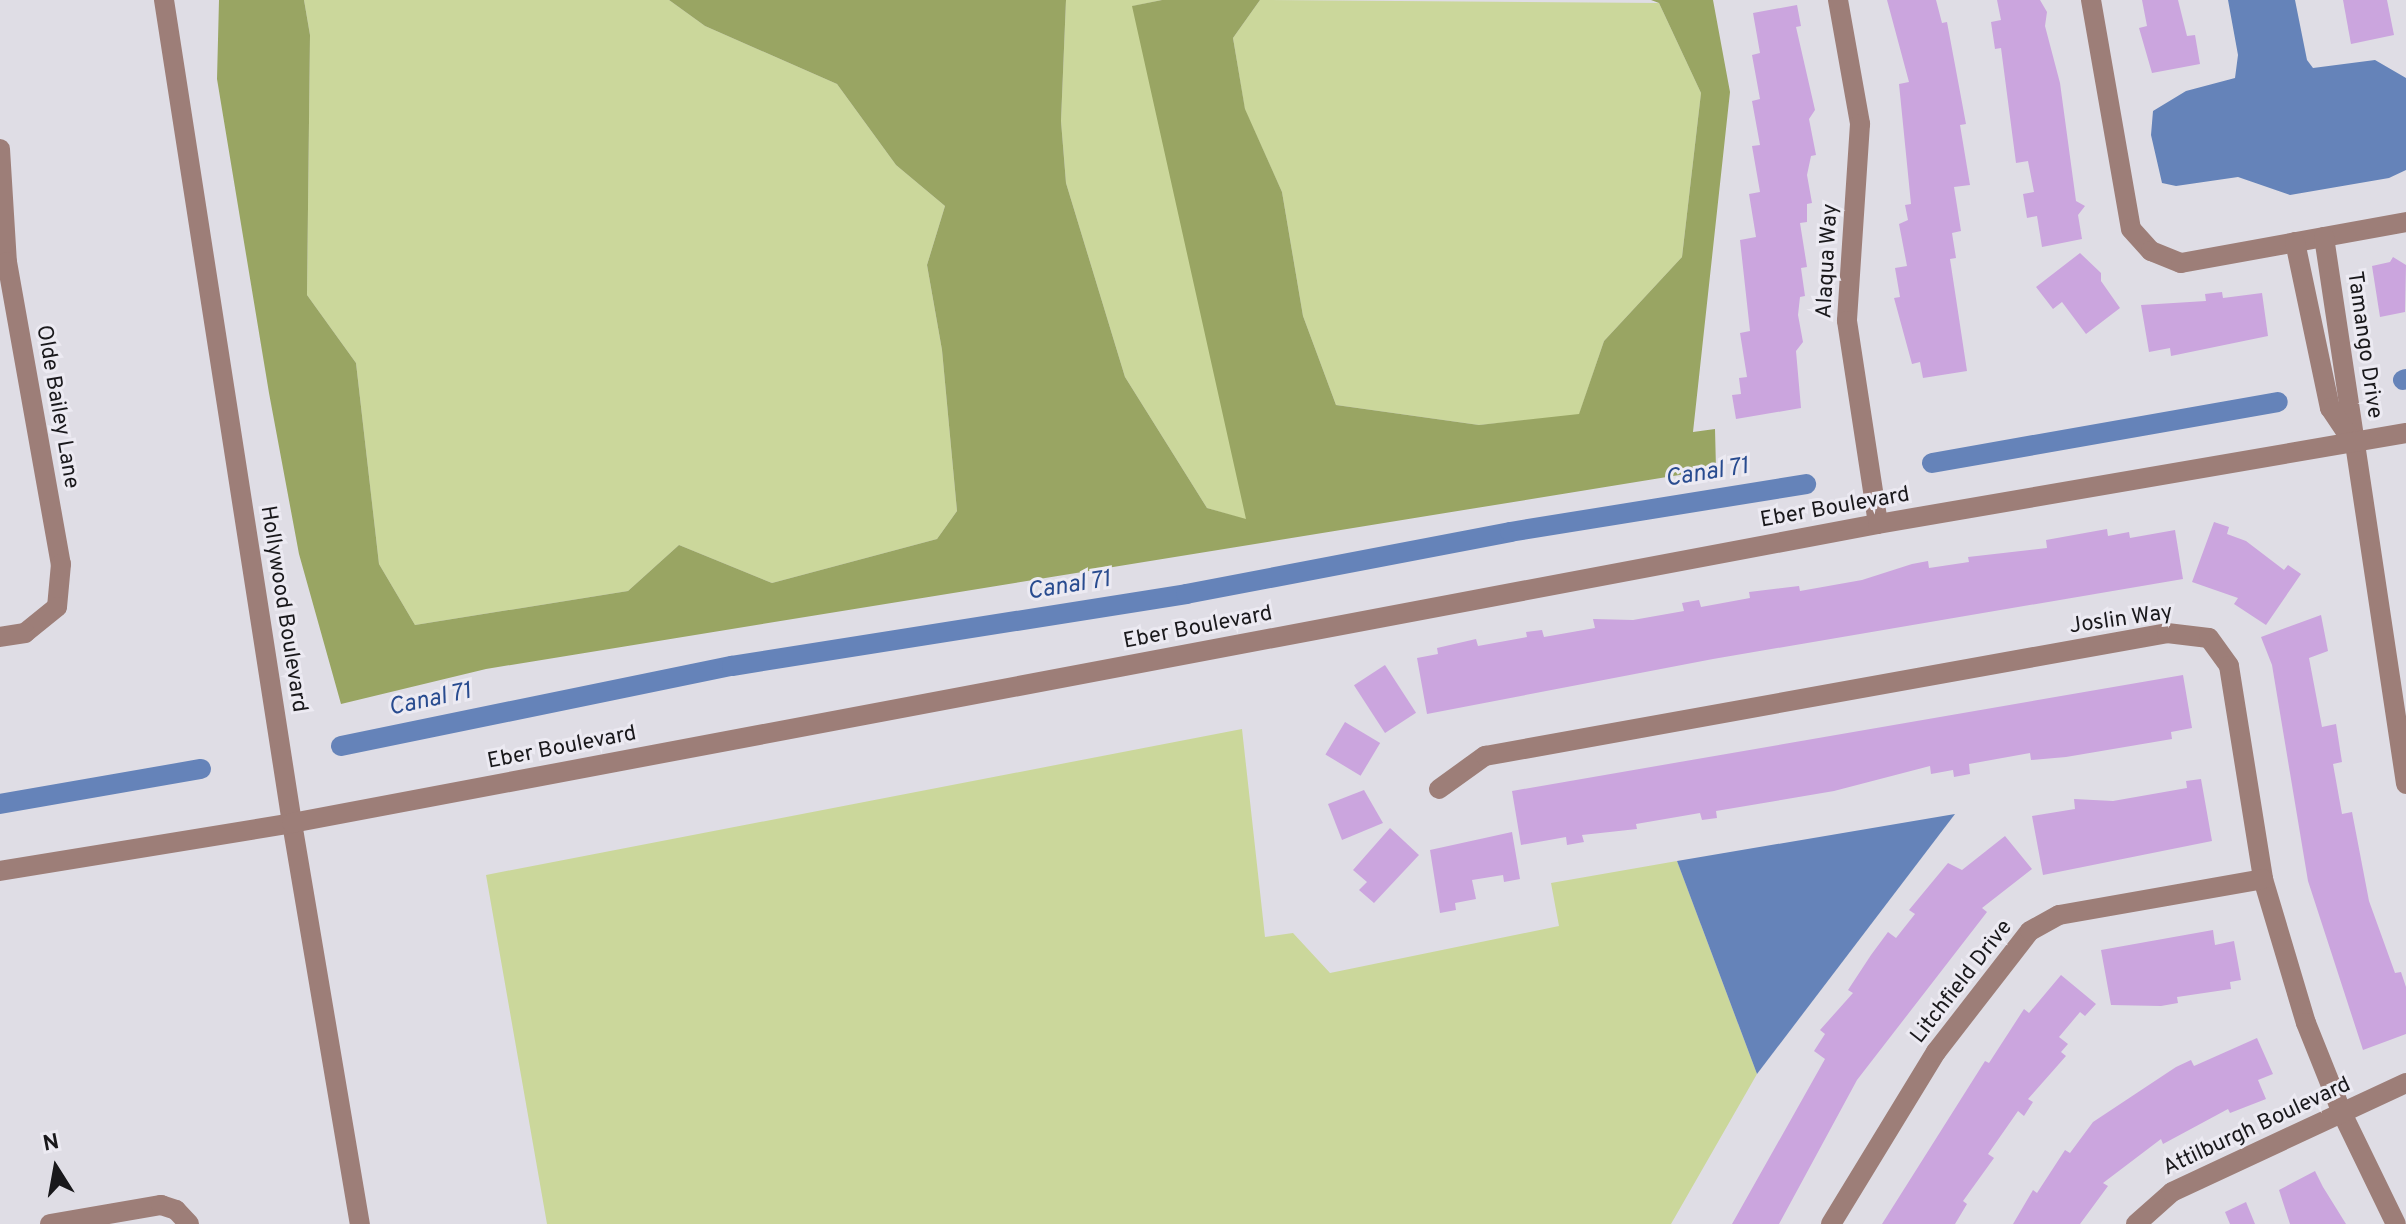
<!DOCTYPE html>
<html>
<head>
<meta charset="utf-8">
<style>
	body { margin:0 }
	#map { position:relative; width:2406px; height:1224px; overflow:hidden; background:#dfdde5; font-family:Overpass,sans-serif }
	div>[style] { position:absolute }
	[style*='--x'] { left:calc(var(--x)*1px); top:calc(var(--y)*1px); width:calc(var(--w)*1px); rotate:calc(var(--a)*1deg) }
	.green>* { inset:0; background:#cbd79b }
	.forest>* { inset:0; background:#99a563 }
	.water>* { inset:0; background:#6583b9 }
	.canal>* { height:20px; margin:-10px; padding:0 10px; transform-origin:10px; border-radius:10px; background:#6583b9 }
	.building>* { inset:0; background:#cba5de; transform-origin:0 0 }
	.minor>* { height:20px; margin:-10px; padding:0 10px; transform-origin:10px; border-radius:10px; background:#9d7e78 }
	span { translate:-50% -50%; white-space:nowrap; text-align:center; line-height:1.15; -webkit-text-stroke:6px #eceaf2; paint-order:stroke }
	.street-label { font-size:22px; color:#19181b }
	.water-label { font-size:24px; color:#284b8f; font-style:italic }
	.north { position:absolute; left:16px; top:1128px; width:80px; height:80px; -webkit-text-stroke:6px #eceaf2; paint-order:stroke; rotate:349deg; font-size:22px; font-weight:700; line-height:32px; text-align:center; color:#19181b }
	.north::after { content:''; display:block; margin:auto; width:28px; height:36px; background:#19181b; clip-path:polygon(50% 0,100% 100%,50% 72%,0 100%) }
</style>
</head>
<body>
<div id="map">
	<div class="green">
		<i style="clip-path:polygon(304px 0,669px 0,705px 26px,837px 84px,896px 165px,945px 206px,927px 265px,942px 350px,957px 511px,937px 539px,772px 583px,679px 545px,628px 591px,415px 625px,379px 564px,356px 363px,307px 295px,310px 35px)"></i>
		<i style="clip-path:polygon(1066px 0,1162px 0,1133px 6px,1247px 520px,1207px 508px,1125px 377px,1066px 183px,1061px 121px)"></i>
		<i style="clip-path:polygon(1260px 0,1659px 3px,1701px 93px,1682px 257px,1604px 341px,1579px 415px,1479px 425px,1336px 405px,1303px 316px,1282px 192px,1245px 110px,1233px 38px)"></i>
		<i style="clip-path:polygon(1242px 729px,1265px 937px,1293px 933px,1330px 973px,1559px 926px,1551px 883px,1677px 861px,1757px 1074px,1671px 1224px,547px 1224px,486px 875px)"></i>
	</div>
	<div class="forest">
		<i style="clip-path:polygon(219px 0,304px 0,310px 35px,307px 295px,356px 363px,379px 564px,415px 625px,628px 591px,679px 545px,772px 583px,937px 539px,957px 511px,942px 350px,927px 265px,945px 206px,896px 165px,837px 84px,705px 26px,669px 0,1066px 0,1061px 121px,1066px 183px,1125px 377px,1207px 508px,1246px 519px,1132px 6px,1162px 0,1260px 0,1233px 38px,1245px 109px,1282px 192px,1303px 316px,1336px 405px,1479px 425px,1579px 414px,1604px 341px,1682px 257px,1701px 93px,1659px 3px,1651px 0,1713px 0,1730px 92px,1693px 432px,1715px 429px,1716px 469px,486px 669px,341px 704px,299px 554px,269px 393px,217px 79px)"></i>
	</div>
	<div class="water">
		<i style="clip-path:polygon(2228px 0,2295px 0,2307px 60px,2313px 68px,2375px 60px,2406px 78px,2406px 170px,2389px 178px,2290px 195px,2238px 177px,2176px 186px,2162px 183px,2151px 135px,2153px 111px,2186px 91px,2235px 78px,2238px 55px)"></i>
		<i style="clip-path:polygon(1955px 814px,1757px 1074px,1677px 861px)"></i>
	</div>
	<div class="canal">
		<i style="--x:2403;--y:380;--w:3;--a:-18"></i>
		<i style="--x:1932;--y:463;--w:351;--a:-10"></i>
		<i style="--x:341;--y:746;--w:399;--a:-11.6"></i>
		<i style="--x:732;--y:666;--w:460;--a:-9"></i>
		<i style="--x:1186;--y:594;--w:330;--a:-10.8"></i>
		<i style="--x:1510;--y:532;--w:300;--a:-9.2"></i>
		<i style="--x:0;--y:804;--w:204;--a:-9.9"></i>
	</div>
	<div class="building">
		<i style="clip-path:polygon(1887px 0,1936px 0,1942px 23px,1947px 22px,1966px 124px,1960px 125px,1970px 185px,1954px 187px,1961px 231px,1952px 233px,1956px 258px,1950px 259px,1967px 371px,1923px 378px,1920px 362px,1912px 364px,1894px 298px,1900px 297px,1895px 268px,1907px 266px,1899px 224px,1908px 220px,1905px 205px,1911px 204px,1899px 84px,1909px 82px)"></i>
		<i style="clip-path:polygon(1997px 0,2040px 0,2047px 12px,2045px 26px,2060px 83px,2076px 201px,2085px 206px,2078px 215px,2082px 239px,2042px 247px,2037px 216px,2027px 218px,2023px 194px,2034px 192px,2028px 161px,2016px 163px,2001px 48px,1995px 49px,1991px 22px,2001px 20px)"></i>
		<i style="clip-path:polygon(2142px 0,2178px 0,2187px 36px,2195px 35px,2200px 64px,2152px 73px,2139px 28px,2147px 26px)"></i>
		<i style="clip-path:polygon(2343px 0,2387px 0,2394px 35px,2351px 44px)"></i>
		<i style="clip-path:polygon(1797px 5px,1801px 26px,1796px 27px,1815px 110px,1809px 119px,1816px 155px,1811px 156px,1807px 175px,1812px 203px,1807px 204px,1807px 222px,1800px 223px,1807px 267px,1801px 268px,1805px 296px,1800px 297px,1798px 315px,1803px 342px,1796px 351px,1801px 408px,1736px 419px,1732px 395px,1741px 394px,1739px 378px,1747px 377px,1740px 333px,1750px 331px,1740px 240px,1756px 237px,1749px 194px,1760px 192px,1752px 146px,1760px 145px,1752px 101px,1760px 99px,1752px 55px,1760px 53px,1753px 13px)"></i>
		<i style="clip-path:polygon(2080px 253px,2101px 273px,2101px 281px,2120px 308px,2086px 334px,2062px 302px,2053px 309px,2036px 287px)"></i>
		<i style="clip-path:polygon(2393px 257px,2406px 265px,2405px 312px,2380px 317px,2372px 266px,2390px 262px)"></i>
		<i style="clip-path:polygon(2222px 292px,2223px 298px,2262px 293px,2268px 336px,2171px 356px,2170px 348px,2149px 352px,2141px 305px,2206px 301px,2205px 294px)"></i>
		<i style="clip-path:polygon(2214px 522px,2229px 527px,2227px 534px,2246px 541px,2284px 570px,2288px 565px,2301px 574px,2266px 625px,2234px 604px,2238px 598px,2192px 582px)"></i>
		<i style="clip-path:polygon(2107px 529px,2108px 536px,2129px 532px,2130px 538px,2175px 530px,2183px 579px,1713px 659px,1427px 714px,1417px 658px,1438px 654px,1437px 648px,1476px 639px,1478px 646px,1527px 637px,1526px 632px,1542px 630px,1544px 637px,1595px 628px,1593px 619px,1633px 620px,1684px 611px,1682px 603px,1699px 600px,1701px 607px,1750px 598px,1749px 592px,1799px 586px,1800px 591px,1862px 580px,1912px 564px,1928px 561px,1929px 568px,1969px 562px,1968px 557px,2047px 548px,2046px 540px)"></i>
		<i style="clip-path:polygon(2321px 615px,2328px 651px,2309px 658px,2322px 727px,2336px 724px,2342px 762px,2333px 764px,2342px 814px,2352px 812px,2369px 901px,2395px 973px,2401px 972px,2406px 987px,2406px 1034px,2363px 1050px,2308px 881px,2272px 665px,2261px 637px)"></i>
		<i style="left:1385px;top:665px;width:57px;height:37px;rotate:57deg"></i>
		<i style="clip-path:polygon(2183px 675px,2192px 728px,2171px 732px,2172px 739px,2066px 757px,2031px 760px,2030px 753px,1969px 764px,1970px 774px,1954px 777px,1953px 770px,1931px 774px,1930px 766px,1834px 791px,1716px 811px,1717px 818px,1702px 820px,1700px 813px,1636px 824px,1637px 829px,1582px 835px,1584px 842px,1567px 845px,1566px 837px,1521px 845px,1512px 791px)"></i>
		<i style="left:1345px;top:722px;width:41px;height:38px;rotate:31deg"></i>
		<i style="clip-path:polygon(2201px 779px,2212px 841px,2043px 875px,2032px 816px,2075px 809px,2074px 799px,2113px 801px,2187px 788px,2186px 781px)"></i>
		<i style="clip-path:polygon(1364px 790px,1383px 823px,1342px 840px,1328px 804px)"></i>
		<i style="clip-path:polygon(1390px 828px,1419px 855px,1374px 903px,1359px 890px,1367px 882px,1353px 870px)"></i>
		<i style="clip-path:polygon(1512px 832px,1520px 879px,1504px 882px,1503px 875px,1472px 880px,1476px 899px,1455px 903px,1456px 910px,1440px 913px,1430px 850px)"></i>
		<i style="clip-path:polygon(2005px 836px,2032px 869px,1982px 908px,1987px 912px,1857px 1080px,1779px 1224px,1732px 1224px,1825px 1059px,1814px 1051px,1825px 1034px,1820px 1030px,1853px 993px,1848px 990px,1871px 955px,1888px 932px,1896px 938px,1915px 914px,1909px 910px,1948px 863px,1962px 870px)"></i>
		<i style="clip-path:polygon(2213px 930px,2215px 945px,2234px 941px,2241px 980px,2230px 982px,2231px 989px,2177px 997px,2178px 1003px,2161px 1006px,2111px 1005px,2101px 950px)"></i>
		<i style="clip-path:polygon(2061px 975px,2096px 1004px,2085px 1016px,2080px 1012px,2059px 1037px,2068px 1044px,2061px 1052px,2066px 1056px,2028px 1099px,2033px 1102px,2024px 1116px,2018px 1111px,1988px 1154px,1994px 1158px,1963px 1201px,1967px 1204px,1955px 1224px,1882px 1224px,1985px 1061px,1989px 1063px,2024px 1009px,2029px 1013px)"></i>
		<i style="clip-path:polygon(2257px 1038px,2273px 1074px,2258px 1080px,2266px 1099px,2230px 1113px,2228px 1109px,2163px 1144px,2161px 1139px,2103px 1183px,2108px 1186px,2080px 1224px,2013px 1224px,2033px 1190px,2037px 1193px,2065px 1150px,2070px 1153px,2093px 1122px,2176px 1067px,2191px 1060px,2194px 1066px)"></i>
		<i style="clip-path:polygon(2315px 1171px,2323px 1187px,2346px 1224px,2290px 1224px,2279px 1190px)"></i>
		<i style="clip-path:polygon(2246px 1202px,2255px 1224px,2230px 1224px,2225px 1212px)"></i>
	</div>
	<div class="minor">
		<i style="--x:164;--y:0;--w:833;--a:81.16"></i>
		<i style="--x:292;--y:823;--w:407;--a:80.4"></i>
		<i style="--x:1838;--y:0;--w:126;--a:79.9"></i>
		<i style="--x:1860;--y:124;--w:197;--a:93.8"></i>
		<i style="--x:1847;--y:321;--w:205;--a:81.3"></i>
		<i style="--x:2091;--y:0;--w:232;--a:80.1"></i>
		<i style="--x:2131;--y:229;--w:30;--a:48"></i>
		<i style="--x:2151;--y:251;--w:32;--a:22"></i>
		<i style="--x:2181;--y:263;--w:229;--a:-10.3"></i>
		<i style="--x:0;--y:149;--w:113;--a:86.5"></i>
		<i style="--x:7;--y:262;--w:307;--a:79.9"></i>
		<i style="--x:61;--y:564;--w:43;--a:95.3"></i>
		<i style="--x:57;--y:607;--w:41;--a:140.9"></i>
		<i style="--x:25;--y:633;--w:25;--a:171"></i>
		<i style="--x:2324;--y:237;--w:553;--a:81.47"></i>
		<i style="--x:2295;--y:242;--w:170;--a:78.1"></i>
		<i style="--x:2330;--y:408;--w:36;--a:56"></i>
		<i style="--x:1439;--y:789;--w:57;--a:-35.7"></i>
		<i style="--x:1485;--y:756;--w:693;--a:-10.22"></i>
		<i style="--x:2167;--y:633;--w:42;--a:6.8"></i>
		<i style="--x:2209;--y:638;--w:34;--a:54"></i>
		<i style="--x:2229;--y:666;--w:216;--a:80.9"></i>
		<i style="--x:2263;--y:879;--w:150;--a:73.4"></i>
		<i style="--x:2306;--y:1023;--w:97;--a:68.2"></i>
		<i style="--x:2342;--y:1113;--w:123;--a:64.1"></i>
		<i style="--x:0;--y:871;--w:296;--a:-9.3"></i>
		<i style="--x:292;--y:823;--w:1614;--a:-10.68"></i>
		<i style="--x:1878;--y:524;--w:536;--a:-9.78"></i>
		<i style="--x:50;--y:1224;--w:113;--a:-9.7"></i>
		<i style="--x:161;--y:1205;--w:16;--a:18"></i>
		<i style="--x:176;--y:1210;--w:19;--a:47"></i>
		<i style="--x:1831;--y:1224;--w:202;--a:-58.6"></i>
		<i style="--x:1936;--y:1052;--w:153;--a:-52.2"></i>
		<i style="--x:2030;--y:931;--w:33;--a:-29"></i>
		<i style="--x:2059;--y:915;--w:207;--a:-10"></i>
		<i style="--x:2136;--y:1224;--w:48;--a:-41.6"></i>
		<i style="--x:2172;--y:1192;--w:258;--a:-25"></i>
	</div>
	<div class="street-label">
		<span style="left:1828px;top:261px;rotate:-87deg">Alaqua Way</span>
		<span style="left:2364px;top:345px;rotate:82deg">Tamango Drive</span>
		<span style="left:57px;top:407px;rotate:80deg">Olde Bailey Lane</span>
		<span style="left:1835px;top:508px;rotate:-10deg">Eber Boulevard</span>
		<span style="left:283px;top:609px;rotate:81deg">Hollywood Boulevard</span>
		<span style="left:2121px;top:620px;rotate:-8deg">Joslin Way</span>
		<span style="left:1198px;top:628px;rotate:-11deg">Eber Boulevard</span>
		<span style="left:562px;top:748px;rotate:-11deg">Eber Boulevard</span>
		<span style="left:1962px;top:982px;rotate:-52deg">Litchfield Drive</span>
		<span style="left:2257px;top:1127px;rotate:-25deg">Attilburgh Boulevard</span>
	</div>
	<div class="water-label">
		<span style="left:1707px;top:474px;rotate:-9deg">Canal 71</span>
		<span style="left:1069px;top:587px;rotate:-9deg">Canal 71</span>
		<span style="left:430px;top:701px;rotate:-12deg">Canal 71</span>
	</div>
	<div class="north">N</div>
</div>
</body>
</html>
